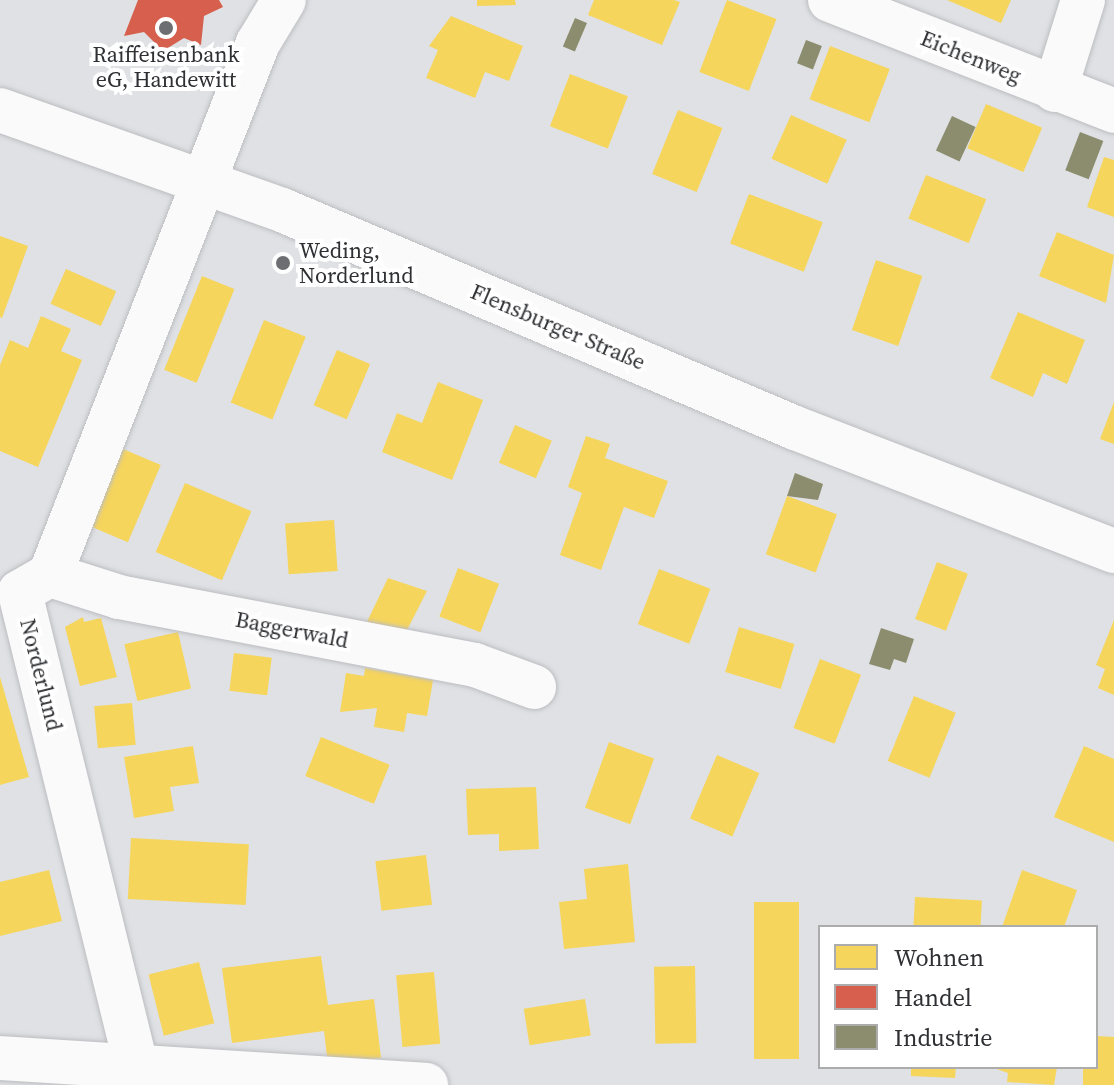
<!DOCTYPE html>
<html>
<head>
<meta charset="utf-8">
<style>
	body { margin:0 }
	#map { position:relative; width:1114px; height:1085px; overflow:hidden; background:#dfe1e4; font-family:"Source Serif 4",serif }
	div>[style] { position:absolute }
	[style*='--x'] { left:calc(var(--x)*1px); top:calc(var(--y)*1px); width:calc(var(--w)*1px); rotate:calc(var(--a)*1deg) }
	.homes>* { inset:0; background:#f6d55c; transform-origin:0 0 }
	.shops>* { inset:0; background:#d6604d }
	.industry>* { inset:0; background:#8c8c6e; transform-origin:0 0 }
	.roads { filter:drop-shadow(0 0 2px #bcbdc0) drop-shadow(0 0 2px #bcbdc0) }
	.minor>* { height:44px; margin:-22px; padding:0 22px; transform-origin:22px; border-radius:22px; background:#fafafb }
	.dots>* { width:22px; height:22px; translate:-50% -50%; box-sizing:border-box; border:4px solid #fff; border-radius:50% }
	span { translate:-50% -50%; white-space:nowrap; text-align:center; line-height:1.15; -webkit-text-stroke:8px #fff; paint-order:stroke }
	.poi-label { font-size:22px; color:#2f3033 }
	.left { translate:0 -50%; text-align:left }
	.street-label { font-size:22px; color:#2f3033 }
	.legend { position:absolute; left:818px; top:925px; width:280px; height:144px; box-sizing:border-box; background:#fff; border:2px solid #acacad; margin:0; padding:10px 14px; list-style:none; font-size:24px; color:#2f3033 }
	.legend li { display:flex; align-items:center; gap:16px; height:40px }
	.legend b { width:40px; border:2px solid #acacad }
</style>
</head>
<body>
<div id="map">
	<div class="homes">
		<i style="clip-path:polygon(477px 0,515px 0,516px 5px,477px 6px)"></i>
		<i style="clip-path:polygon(594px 0,674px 0,680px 2px,662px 45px,588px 15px)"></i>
		<i style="left:727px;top:0;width:53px;height:77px;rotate:21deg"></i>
		<i style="clip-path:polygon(947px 0,1011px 0,1001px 23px)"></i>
		<i style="clip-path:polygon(451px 16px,523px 46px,509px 81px,485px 72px,475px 98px,426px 78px,438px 50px,429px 46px)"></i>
		<i style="left:830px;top:46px;width:64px;height:57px;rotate:21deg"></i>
		<i style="left:570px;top:74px;width:62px;height:56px;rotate:21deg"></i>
		<i style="left:986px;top:104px;width:61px;height:48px;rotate:23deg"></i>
		<i style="left:678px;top:110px;width:48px;height:69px;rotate:22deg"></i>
		<i style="left:791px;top:115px;width:61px;height:48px;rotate:24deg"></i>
		<i style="clip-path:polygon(1104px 157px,1114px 160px,1114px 217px,1087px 207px)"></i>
		<i style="left:926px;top:175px;width:65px;height:47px;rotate:22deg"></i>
		<i style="left:749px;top:194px;width:79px;height:53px;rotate:21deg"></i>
		<i style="clip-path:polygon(1057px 232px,1114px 255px,1106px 303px,1039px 276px)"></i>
		<i style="clip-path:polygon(0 236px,28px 246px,2px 318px,0 317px)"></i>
		<i style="left:876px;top:260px;width:49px;height:74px;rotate:19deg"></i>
		<i style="left:66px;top:269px;width:55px;height:38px;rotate:24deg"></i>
		<i style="left:202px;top:276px;width:35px;height:101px;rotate:22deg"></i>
		<i style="clip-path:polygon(1018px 312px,1085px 340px,1067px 384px,1043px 373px,1033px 397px,990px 378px)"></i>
		<i style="clip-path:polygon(41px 316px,71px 329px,61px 351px,82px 360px,38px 467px,0 451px,0 365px,10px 340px,28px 348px)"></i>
		<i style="left:264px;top:320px;width:45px;height:89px;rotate:22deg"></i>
		<i style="left:337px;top:350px;width:36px;height:60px;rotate:23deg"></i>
		<i style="clip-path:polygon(438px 382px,483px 400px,452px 480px,382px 452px,397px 413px,422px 423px)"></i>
		<i style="clip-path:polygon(1114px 402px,1114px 444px,1100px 439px)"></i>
		<i style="left:515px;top:425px;width:40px;height:41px;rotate:23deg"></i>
		<i style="clip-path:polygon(586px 436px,610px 444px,605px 458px,668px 481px,654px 518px,624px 507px,601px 570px,560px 555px,582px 493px,568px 487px)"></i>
		<i style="left:123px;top:449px;width:41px;height:84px;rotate:23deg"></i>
		<i style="left:185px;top:483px;width:72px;height:75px;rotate:23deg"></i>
		<i style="left:787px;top:496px;width:53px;height:62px;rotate:20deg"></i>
		<i style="left:334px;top:520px;width:51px;height:49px;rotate:86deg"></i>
		<i style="left:937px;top:562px;width:33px;height:61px;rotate:21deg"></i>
		<i style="left:458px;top:568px;width:44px;height:52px;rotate:21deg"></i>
		<i style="left:659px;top:569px;width:55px;height:59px;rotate:21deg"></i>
		<i style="clip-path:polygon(388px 578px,427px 591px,406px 632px,365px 626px)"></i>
		<i style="clip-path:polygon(83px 617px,84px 622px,101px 618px,117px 677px,80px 686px,65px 627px)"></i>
		<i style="clip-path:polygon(1114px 620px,1114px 695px,1098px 688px,1105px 669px,1096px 665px)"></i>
		<i style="left:739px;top:627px;width:58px;height:47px;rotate:17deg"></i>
		<i style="left:178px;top:632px;width:58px;height:55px;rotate:77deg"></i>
		<i style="left:234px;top:653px;width:38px;height:38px;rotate:7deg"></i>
		<i style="left:820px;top:659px;width:44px;height:74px;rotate:21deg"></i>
		<i style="clip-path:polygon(365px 668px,433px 680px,427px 716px,407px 713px,404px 732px,374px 727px,377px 708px,340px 712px,346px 673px,364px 676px)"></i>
		<i style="clip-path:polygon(0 677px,29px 777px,0 785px)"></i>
		<i style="left:914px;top:696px;width:45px;height:70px;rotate:22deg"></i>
		<i style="left:132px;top:703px;width:42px;height:38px;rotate:85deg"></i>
		<i style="left:321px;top:737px;width:74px;height:42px;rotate:22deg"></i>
		<i style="left:609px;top:742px;width:48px;height:70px;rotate:20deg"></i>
		<i style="clip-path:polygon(193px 746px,199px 783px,170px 787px,174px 811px,134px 818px,124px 757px)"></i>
		<i style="clip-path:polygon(1084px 746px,1114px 759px,1114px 842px,1054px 817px)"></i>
		<i style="left:717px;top:755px;width:46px;height:69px;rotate:23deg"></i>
		<i style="clip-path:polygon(536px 787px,539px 849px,499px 851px,499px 834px,468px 835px,466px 789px)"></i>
		<i style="left:131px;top:838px;width:118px;height:61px;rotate:3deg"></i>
		<i style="left:426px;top:855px;width:50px;height:51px;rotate:83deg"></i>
		<i style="clip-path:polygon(628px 864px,635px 942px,564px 949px,559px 902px,587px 899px,584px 869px)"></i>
		<i style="clip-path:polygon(49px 870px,62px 921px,0 936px,0 882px)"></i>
		<i style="clip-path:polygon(1022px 870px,1077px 890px,1064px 927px,1002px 927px)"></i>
		<i style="left:915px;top:897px;width:67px;height:30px;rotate:3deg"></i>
		<i style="left:754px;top:902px;width:45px;height:157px"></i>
		<i style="clip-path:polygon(321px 956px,328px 1005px,374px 999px,381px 1058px,328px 1065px,324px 1031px,232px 1043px,222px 968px)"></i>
		<i style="left:199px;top:962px;width:63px;height:52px;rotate:76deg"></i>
		<i style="left:695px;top:966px;width:77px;height:41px;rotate:89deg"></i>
		<i style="left:434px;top:972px;width:72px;height:38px;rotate:85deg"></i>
		<i style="left:585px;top:999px;width:37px;height:62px;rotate:81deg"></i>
		<i style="clip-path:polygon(1096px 1036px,1114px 1037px,1114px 1085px,1083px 1085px,1083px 1067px,1096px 1067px)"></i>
		<i style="clip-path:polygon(911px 1067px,956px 1067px,955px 1078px,911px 1076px)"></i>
		<i style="clip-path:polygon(991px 1067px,1057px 1067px,1054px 1085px,1007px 1082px,1008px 1073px)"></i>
	</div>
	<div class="shops">
		<i style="clip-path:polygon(138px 0,219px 0,223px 7px,204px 16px,201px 45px,184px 38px,163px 51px,144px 32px,124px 36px)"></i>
	</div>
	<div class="industry">
		<i style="left:575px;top:18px;width:13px;height:31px;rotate:23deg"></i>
		<i style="left:806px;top:40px;width:17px;height:25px;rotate:21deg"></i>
		<i style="left:952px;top:116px;width:26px;height:38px;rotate:25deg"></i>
		<i style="left:1080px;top:132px;width:25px;height:41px;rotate:21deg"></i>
		<i style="clip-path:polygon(795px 473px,823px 484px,818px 500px,787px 496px)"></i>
		<i style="clip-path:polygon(881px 628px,914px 639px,906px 663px,894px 659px,890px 670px,869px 664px)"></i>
	</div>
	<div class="roads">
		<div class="minor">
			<i style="--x:830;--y:0;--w:305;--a:21.3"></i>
			<i style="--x:1055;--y:90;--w:94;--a:-72.7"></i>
			<i style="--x:0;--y:110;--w:299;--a:19.5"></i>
			<i style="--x:282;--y:210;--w:557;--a:23.02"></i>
			<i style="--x:795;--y:428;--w:342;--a:21.1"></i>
			<i style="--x:50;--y:575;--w:72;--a:17.7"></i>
			<i style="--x:119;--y:597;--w:362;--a:10.8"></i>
			<i style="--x:475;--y:665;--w:63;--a:20.4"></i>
			<i style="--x:0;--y:1058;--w:427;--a:3.6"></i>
			<i style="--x:136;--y:1065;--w:487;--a:-103.8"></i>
			<i style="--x:20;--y:592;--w:34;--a:-30"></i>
			<i style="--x:50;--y:575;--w:571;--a:-68.65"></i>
			<i style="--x:258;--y:43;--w:50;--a:-58.8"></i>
		</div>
	</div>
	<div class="dots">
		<i style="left:166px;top:28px;background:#6d6e71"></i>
		<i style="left:283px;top:263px;background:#6d6e71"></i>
	</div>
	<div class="poi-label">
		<span style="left:166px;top:67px">Raiffeisenbank<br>eG, Handewitt</span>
		<span class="left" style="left:299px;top:263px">Weding,<br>Norderlund</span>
	</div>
	<div class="street-label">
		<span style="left:971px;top:57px;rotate:22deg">Eichenweg</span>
		<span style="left:558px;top:327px;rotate:23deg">Flensburger Straße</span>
		<span style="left:292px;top:630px;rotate:11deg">Baggerwald</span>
		<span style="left:41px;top:675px;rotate:76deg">Norderlund</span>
	</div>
	<ul class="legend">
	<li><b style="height:22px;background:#f6d55c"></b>Wohnen</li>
	<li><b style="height:22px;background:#d6604d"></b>Handel</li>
	<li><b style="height:22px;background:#8c8c6e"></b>Industrie</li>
	</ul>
</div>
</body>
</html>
